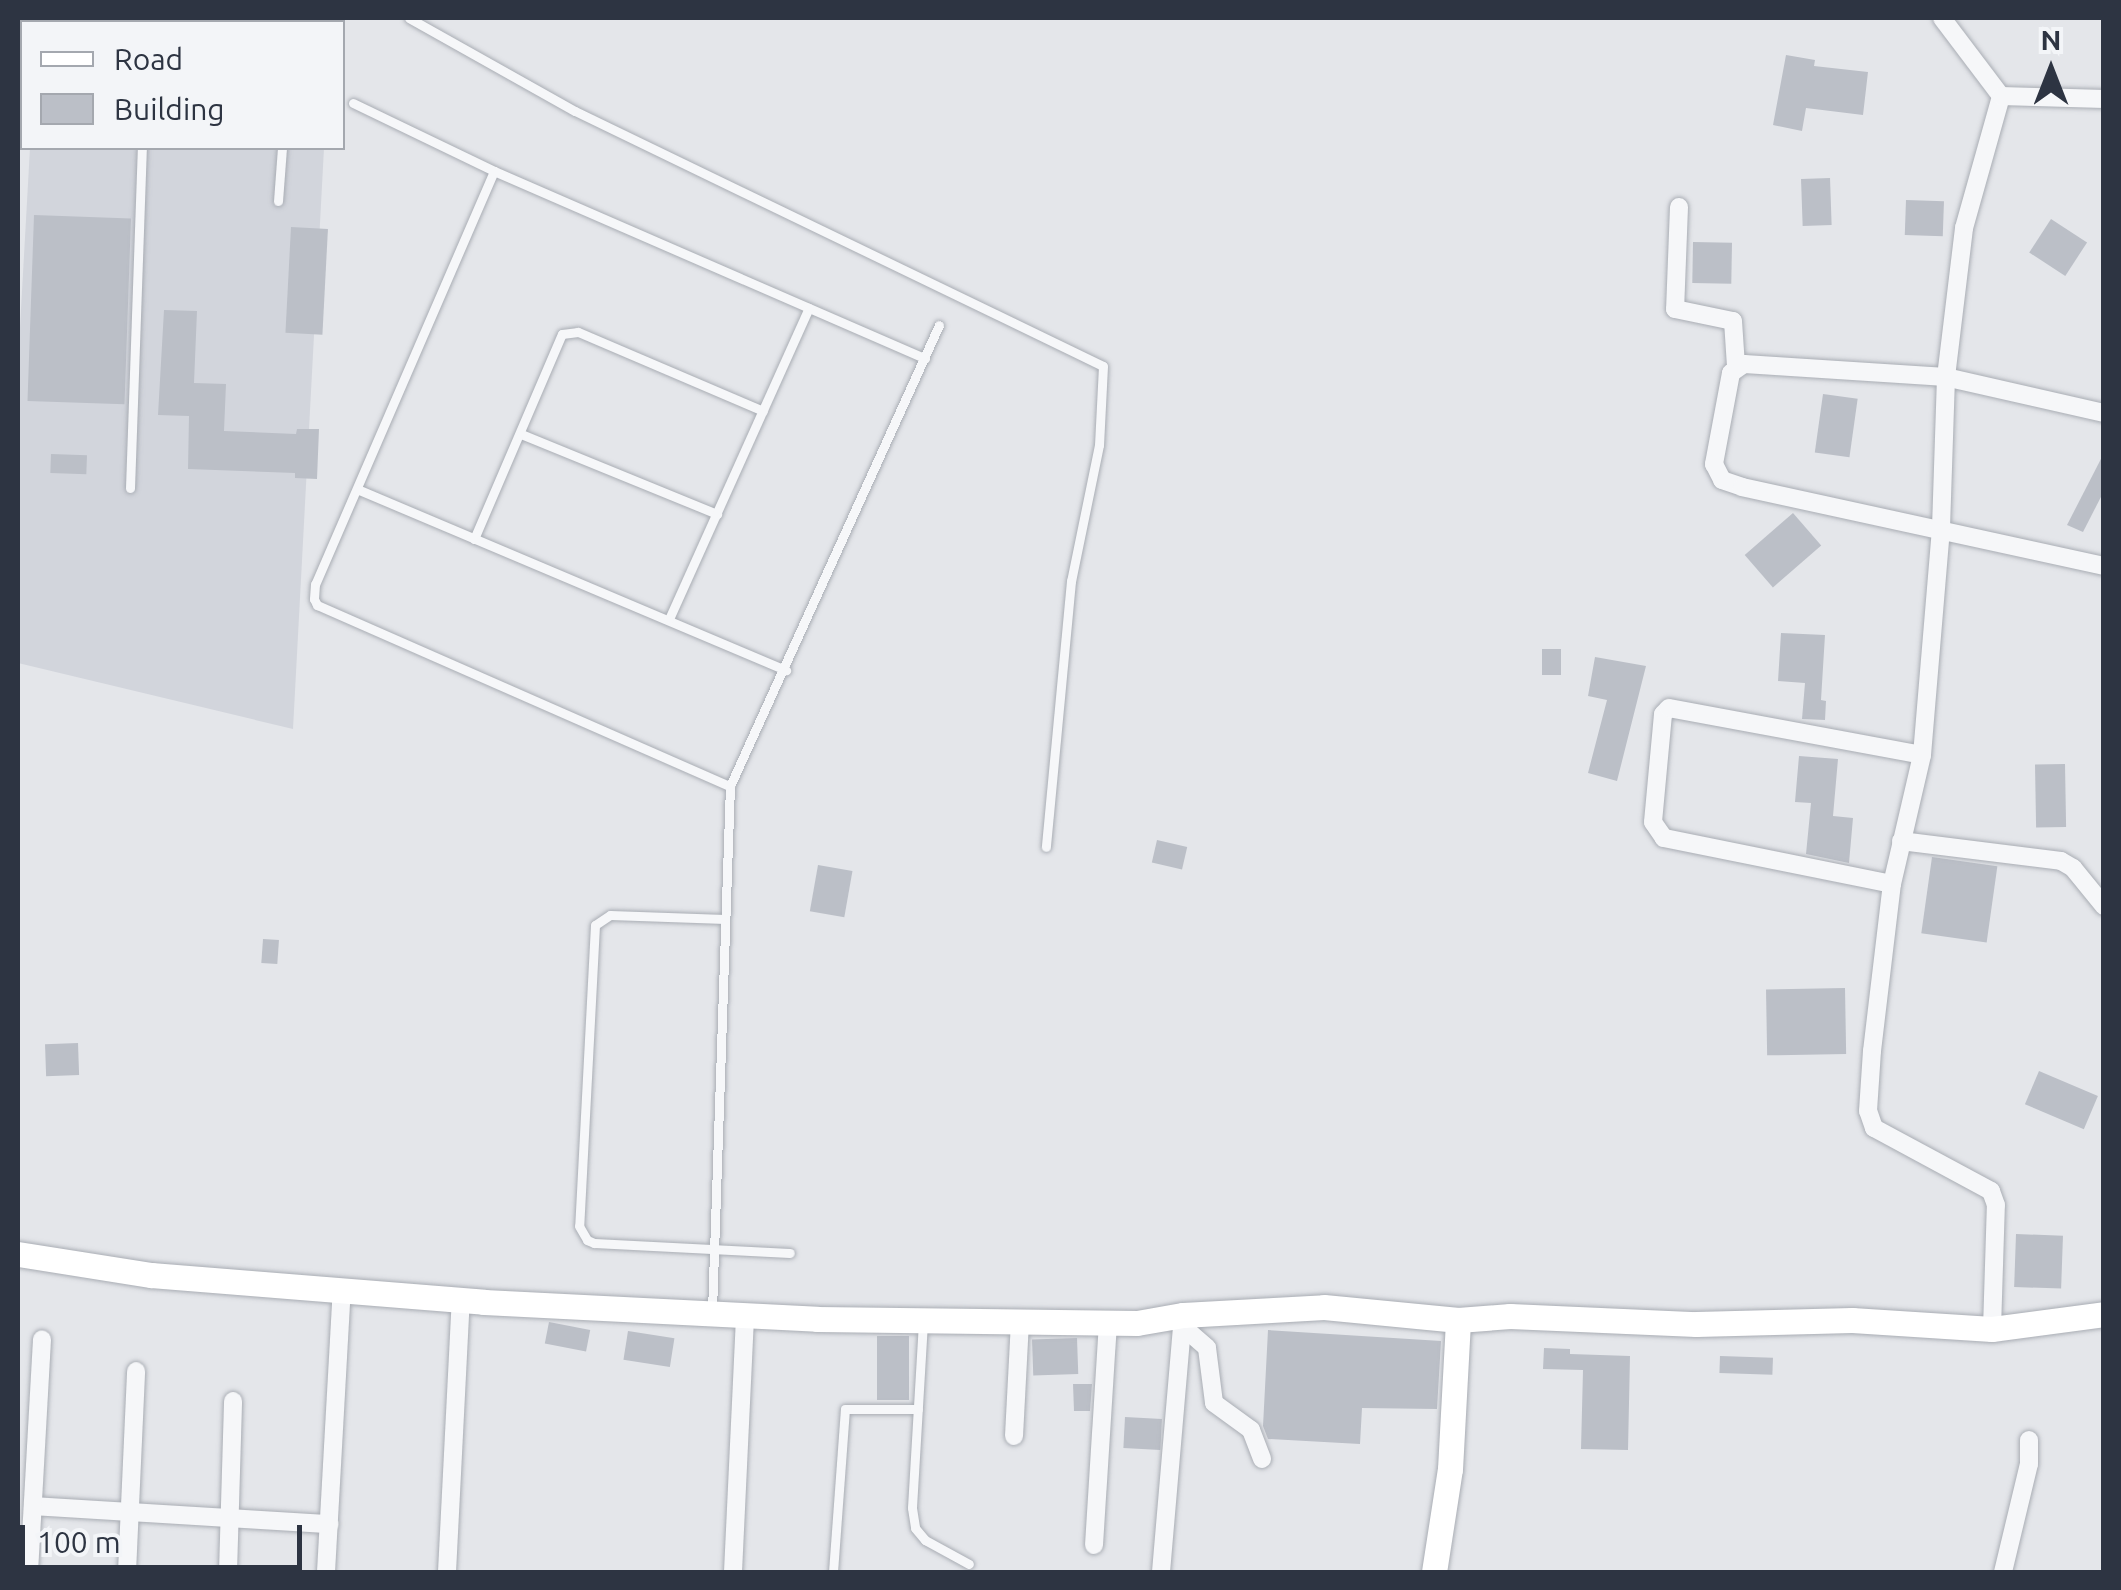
<!DOCTYPE html>
<html>
<head>
<meta charset="utf-8">
<style>
	body { margin:0 }
	#map { position:relative; width:2121px; height:1590px; overflow:hidden; background:#e4e6ea; font-family:Ubuntu,sans-serif }
	div>[style] { position:absolute }
	[style*='--x'] { left:calc(var(--x)*1px); top:calc(var(--y)*1px); width:calc(var(--w)*1px); rotate:calc(var(--a)*1deg) }
	.built>* { inset:0; background:#d2d5dc; transform-origin:0 0 }
	.building>* { inset:0; background:#bbbfc7; transform-origin:0 0 }
	.roads { filter:drop-shadow(0 0 2px #a9adb4) drop-shadow(0 0 2px #a9adb4) }
	.lane>* { height:9px; margin:-4.5px; padding:0 4.5px; transform-origin:4.5px; border-radius:4.5px; background:#f6f7f9 }
	.street>* { height:18px; margin:-9px; padding:0 9px; transform-origin:9px; border-radius:9px; background:#f6f7f9 }
	.secondary>* { height:25px; margin:-12.5px; padding:0 12.5px; transform-origin:12.5px; border-radius:12.5px; background:#fff }
	span { translate:-50% -50%; white-space:nowrap; text-align:center; line-height:1.15; -webkit-text-stroke:8px #f3f5f8; paint-order:stroke }
	.frame { position:absolute; inset:0; border:20px solid #2d3442; pointer-events:none }
	.legend { position:absolute; left:20px; top:20px; width:325px; height:130px; box-sizing:border-box; background:#f3f5f8; border:2px solid #a4a8af; margin:0; padding:12px 18px; list-style:none; font-size:30px; color:#2d3442 }
	.legend li { display:flex; align-items:center; gap:20px; height:50px }
	.legend b { width:50px; border:2px solid #a4a8af }
	.north { position:absolute; left:2001px; top:20px; width:100px; height:100px; -webkit-text-stroke:8px #f3f5f8; paint-order:stroke; rotate:0deg; font-size:28px; font-weight:700; line-height:40px; text-align:center; color:#2d3442 }
	.north::after { content:''; display:block; margin:auto; width:35px; height:45px; background:#2d3442; clip-path:polygon(50% 0,100% 100%,50% 72%,0 100%) }
	.scale { position:absolute; left:20px; top:1525px; width:282px; height:45px; box-sizing:border-box; border:5px solid #2d3442; border-top:0; padding-left:12px; font-size:30px; line-height:35px; white-space:nowrap; color:#2d3442; -webkit-text-stroke:8px #f3f5f8; paint-order:stroke }
</style>
</head>
<body>
<div id="map">
	<div class="built">
		<i style="left:38px;top:18px;width:293px;height:4px"></i>
		<i style="clip-path:polygon(30px 148px,324px 148px,293px 729px,18px 663px,18px 363px)"></i>
	</div>
	<div class="building">
		<i style="clip-path:polygon(1786px 55px,1815px 60px,1814px 66px,1868px 72px,1863px 115px,1806px 108px,1802px 131px,1773px 125px)"></i>
		<i style="left:1830px;top:178px;width:47px;height:29px;rotate:88deg"></i>
		<i style="left:1906px;top:200px;width:38px;height:35px;rotate:2deg"></i>
		<i style="left:34px;top:215px;width:97px;height:186px;rotate:2deg"></i>
		<i style="left:2051px;top:219px;width:43px;height:40px;rotate:33deg"></i>
		<i style="left:291px;top:227px;width:37px;height:106px;rotate:3deg"></i>
		<i style="left:1693px;top:242px;width:39px;height:41px;rotate:1deg"></i>
		<i style="clip-path:polygon(164px 310px,197px 311px,194px 383px,226px 384px,224px 431px,296px 434px,297px 429px,319px 429px,317px 479px,295px 478px,295px 473px,188px 469px,189px 416px,158px 415px)"></i>
		<i style="left:1823px;top:394px;width:35px;height:59px;rotate:8deg"></i>
		<i style="clip-path:polygon(2104px 453px,2104px 491px,2083px 532px,2067px 525px)"></i>
		<i style="left:51px;top:454px;width:36px;height:19px;rotate:2deg"></i>
		<i style="left:1793px;top:513px;width:43px;height:64px;rotate:49deg"></i>
		<i style="clip-path:polygon(1781px 633px,1825px 635px,1821px 700px,1826px 701px,1825px 720px,1802px 719px,1805px 683px,1778px 681px)"></i>
		<i style="left:1542px;top:649px;width:19px;height:26px"></i>
		<i style="clip-path:polygon(1595px 657px,1646px 666px,1617px 781px,1588px 773px,1607px 700px,1588px 696px)"></i>
		<i style="clip-path:polygon(1799px 756px,1838px 759px,1833px 816px,1853px 818px,1849px 863px,1806px 854px,1811px 803px,1795px 802px)"></i>
		<i style="left:2065px;top:764px;width:63px;height:30px;rotate:89deg"></i>
		<i style="left:1157px;top:840px;width:31px;height:23px;rotate:13deg"></i>
		<i style="left:1932px;top:857px;width:66px;height:77px;rotate:8deg"></i>
		<i style="left:818px;top:865px;width:35px;height:47px;rotate:10deg"></i>
		<i style="left:263px;top:939px;width:16px;height:24px;rotate:4deg"></i>
		<i style="left:1845px;top:988px;width:66px;height:79px;rotate:89deg"></i>
		<i style="left:78px;top:1043px;width:32px;height:33px;rotate:88deg"></i>
		<i style="left:2039px;top:1071px;width:64px;height:36px;rotate:23deg"></i>
		<i style="left:2016px;top:1234px;width:47px;height:53px;rotate:2deg"></i>
		<i style="left:549px;top:1322px;width:42px;height:22px;rotate:11deg"></i>
		<i style="clip-path:polygon(1268px 1330px,1441px 1341px,1437px 1409px,1362px 1408px,1360px 1444px,1268px 1439px,1263px 1426px)"></i>
		<i style="left:628px;top:1331px;width:47px;height:29px;rotate:9deg"></i>
		<i style="left:877px;top:1336px;width:32px;height:64px"></i>
		<i style="left:1077px;top:1338px;width:36px;height:45px;rotate:88deg"></i>
		<i style="clip-path:polygon(1544px 1348px,1570px 1349px,1570px 1354px,1630px 1356px,1628px 1450px,1581px 1449px,1583px 1370px,1543px 1369px)"></i>
		<i style="left:1720px;top:1356px;width:53px;height:17px;rotate:2deg"></i>
		<i style="clip-path:polygon(1073px 1384px,1092px 1384px,1090px 1411px,1074px 1411px)"></i>
		<i style="left:1125px;top:1417px;width:37px;height:31px;rotate:3deg"></i>
	</div>
	<div class="roads">
		<div class="lane">
			<i style="--x:409;--y:18;--w:190;--a:29.3"></i>
			<i style="--x:575;--y:111;--w:586;--a:25.78"></i>
			<i style="--x:1103;--y:366;--w:79;--a:92.9"></i>
			<i style="--x:1099;--y:445;--w:139;--a:101.6"></i>
			<i style="--x:1071;--y:581;--w:267;--a:95.4"></i>
			<i style="--x:146;--y:22;--w:4;--a:-90"></i>
			<i style="--x:292;--y:22;--w:4;--a:-90"></i>
			<i style="--x:353;--y:103;--w:157;--a:25.7"></i>
			<i style="--x:494;--y:171;--w:470;--a:23.5"></i>
			<i style="--x:494;--y:171;--w:450;--a:113.4"></i>
			<i style="--x:315;--y:584;--w:15;--a:94"></i>
			<i style="--x:314;--y:599;--w:7;--a:63"></i>
			<i style="--x:317;--y:605;--w:451;--a:23.7"></i>
			<i style="--x:278;--y:201;--w:53;--a:-85.7"></i>
			<i style="--x:521;--y:434;--w:212;--a:22.2"></i>
			<i style="--x:130;--y:488;--w:340;--a:-88"></i>
			<i style="--x:357;--y:489;--w:466;--a:22.9"></i>
			<i style="--x:474;--y:539;--w:223;--a:-66.8"></i>
			<i style="--x:562;--y:334;--w:16;--a:-7"></i>
			<i style="--x:578;--y:332;--w:201;--a:23.1"></i>
			<i style="--x:669;--y:619;--w:341;--a:-65.8"></i>
			<i style="--x:725;--y:919;--w:115;--a:-178"></i>
			<i style="--x:610;--y:915;--w:18;--a:146"></i>
			<i style="--x:595;--y:925;--w:301;--a:93"></i>
			<i style="--x:579;--y:1226;--w:16;--a:60"></i>
			<i style="--x:587;--y:1240;--w:8;--a:23"></i>
			<i style="--x:594;--y:1243;--w:196;--a:2.9"></i>
			<i style="--x:712;--y:1311;--w:525;--a:-88.04"></i>
			<i style="--x:730;--y:786;--w:506;--a:-65.61"></i>
			<i style="--x:923;--y:1322;--w:186;--a:93.4"></i>
			<i style="--x:912;--y:1508;--w:20;--a:81"></i>
			<i style="--x:915;--y:1528;--w:16;--a:50"></i>
			<i style="--x:925;--y:1540;--w:50;--a:28.6"></i>
			<i style="--x:833;--y:1572;--w:163;--a:-85.8"></i>
			<i style="--x:845;--y:1409;--w:73;--a:0"></i>
		</div>
		<div class="street">
			<i style="--x:1942;--y:18;--w:98;--a:52.9"></i>
			<i style="--x:1679;--y:207;--w:102;--a:92.2"></i>
			<i style="--x:1675;--y:309;--w:59;--a:11.7"></i>
			<i style="--x:1733;--y:321;--w:45;--a:86.2"></i>
			<i style="--x:2104;--y:413;--w:162;--a:-167.2"></i>
			<i style="--x:1946;--y:377;--w:202;--a:-176.3"></i>
			<i style="--x:1744;--y:364;--w:16;--a:145"></i>
			<i style="--x:1731;--y:373;--w:93;--a:100.6"></i>
			<i style="--x:1714;--y:464;--w:18;--a:63"></i>
			<i style="--x:1722;--y:480;--w:21;--a:19"></i>
			<i style="--x:1742;--y:487;--w:371;--a:12.3"></i>
			<i style="--x:1901;--y:841;--w:161;--a:7.1"></i>
			<i style="--x:2061;--y:861;--w:14;--a:30"></i>
			<i style="--x:2073;--y:868;--w:49;--a:50.8"></i>
			<i style="--x:1892;--y:884;--w:233;--a:-168.6"></i>
			<i style="--x:1664;--y:838;--w:19;--a:-125"></i>
			<i style="--x:1653;--y:822;--w:108;--a:-84.7"></i>
			<i style="--x:1663;--y:714;--w:8;--a:-45"></i>
			<i style="--x:1669;--y:708;--w:257;--a:10.5"></i>
			<i style="--x:1182;--y:1326;--w:33;--a:41"></i>
			<i style="--x:1207;--y:1348;--w:55;--a:82.7"></i>
			<i style="--x:1214;--y:1403;--w:46;--a:36.1"></i>
			<i style="--x:1251;--y:1430;--w:31;--a:69"></i>
			<i style="--x:1992;--y:1329;--w:124;--a:-88.2"></i>
			<i style="--x:1996;--y:1205;--w:15;--a:-110"></i>
			<i style="--x:1991;--y:1191;--w:133;--a:-151.7"></i>
			<i style="--x:1874;--y:1128;--w:18;--a:-109"></i>
			<i style="--x:1868;--y:1111;--w:60;--a:-86.2"></i>
			<i style="--x:1872;--y:1051;--w:168;--a:-83.2"></i>
			<i style="--x:1892;--y:884;--w:132;--a:-76.9"></i>
			<i style="--x:1922;--y:755;--w:228;--a:-85.2"></i>
			<i style="--x:1941;--y:528;--w:151;--a:-88.1"></i>
			<i style="--x:1946;--y:377;--w:150;--a:-83.1"></i>
			<i style="--x:1964;--y:228;--w:137;--a:-74.3"></i>
			<i style="--x:2001;--y:96;--w:103;--a:1.7"></i>
			<i style="--x:1014;--y:1436;--w:115;--a:-87"></i>
			<i style="--x:33;--y:1506;--w:297;--a:3.5"></i>
			<i style="--x:1094;--y:1545;--w:223;--a:-86.4"></i>
			<i style="--x:29;--y:1572;--w:233;--a:-86.8"></i>
			<i style="--x:127;--y:1572;--w:201;--a:-87.4"></i>
			<i style="--x:228;--y:1572;--w:171;--a:-88.3"></i>
			<i style="--x:326;--y:1572;--w:282;--a:-86.8"></i>
			<i style="--x:447;--y:1572;--w:272;--a:-87.1"></i>
			<i style="--x:733;--y:1572;--w:257;--a:-87.3"></i>
			<i style="--x:1161;--y:1572;--w:258;--a:-85.1"></i>
			<i style="--x:2003;--y:1572;--w:111;--a:-76.5"></i>
			<i style="--x:2029;--y:1464;--w:24;--a:-90"></i>
		</div>
		<div class="secondary">
			<i style="--x:18;--y:1254;--w:135;--a:9"></i>
			<i style="--x:151;--y:1275;--w:334;--a:4.6"></i>
			<i style="--x:484;--y:1302;--w:333;--a:2.9"></i>
			<i style="--x:817;--y:1319;--w:320;--a:0.7"></i>
			<i style="--x:1137;--y:1323;--w:47;--a:-9.9"></i>
			<i style="--x:1183;--y:1315;--w:141;--a:-3.2"></i>
			<i style="--x:1324;--y:1307;--w:135;--a:5.5"></i>
			<i style="--x:1458;--y:1320;--w:52;--a:-4.4"></i>
			<i style="--x:1510;--y:1316;--w:186;--a:2.5"></i>
			<i style="--x:1696;--y:1324;--w:156;--a:-1.5"></i>
			<i style="--x:1852;--y:1320;--w:140;--a:3.7"></i>
			<i style="--x:1992;--y:1329;--w:113;--a:-7.6"></i>
			<i style="--x:1434;--y:1572;--w:104;--a:-81.2"></i>
			<i style="--x:1450;--y:1469;--w:149;--a:-86.9"></i>
		</div>
	</div>
	<div class="frame"></div>
	<ul class="legend">
	<li><b style="height:12px;background:#fff"></b>Road</li>
	<li><b style="height:28px;background:#bbbfc7"></b>Building</li>
	</ul>
	<div class="north">N</div>
	<div class="scale">100 m</div>
</div>
</body>
</html>
